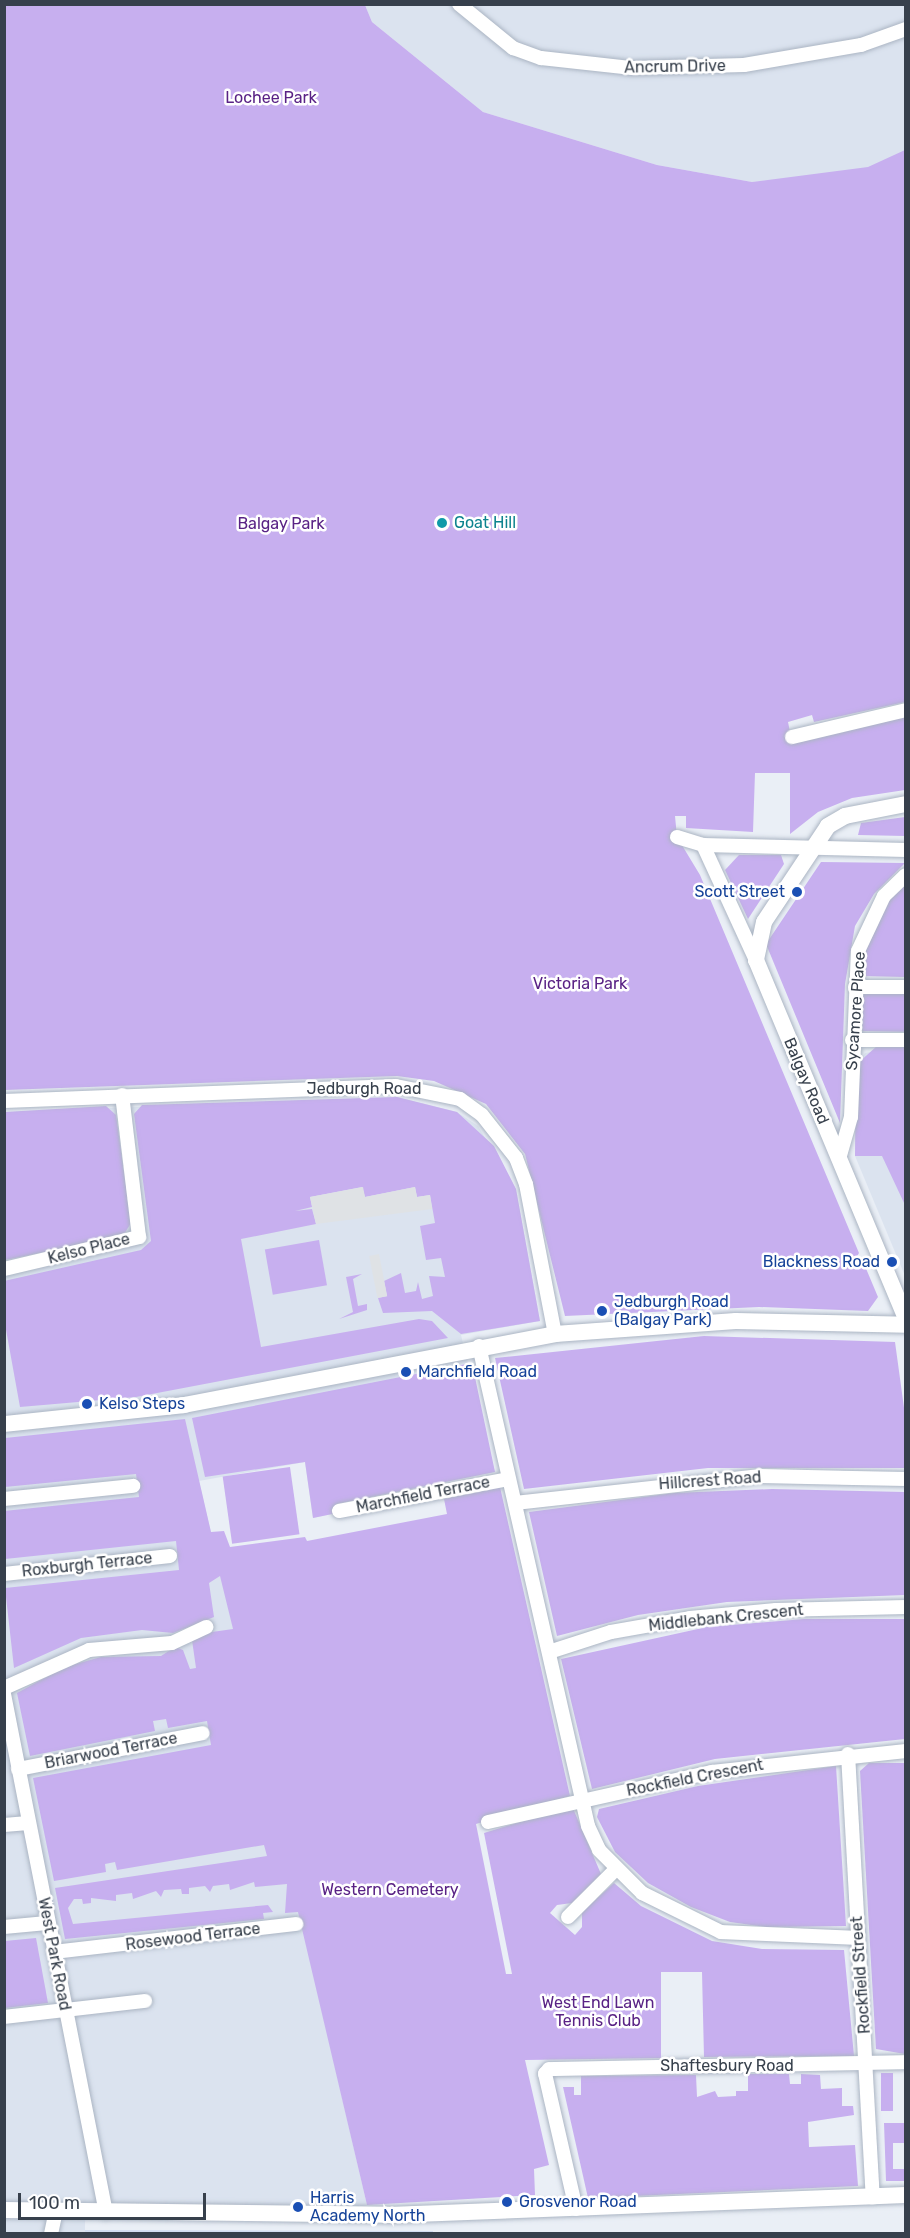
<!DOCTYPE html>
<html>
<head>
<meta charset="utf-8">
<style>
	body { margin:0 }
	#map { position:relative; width:910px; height:2238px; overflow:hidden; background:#eaeff6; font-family:Rubik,sans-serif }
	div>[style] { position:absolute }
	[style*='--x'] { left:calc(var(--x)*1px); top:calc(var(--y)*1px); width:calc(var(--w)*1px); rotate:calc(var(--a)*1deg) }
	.residential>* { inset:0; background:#dbe3ef }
	.education>* { inset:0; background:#d2ddf1 }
	.green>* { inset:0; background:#c7afef; transform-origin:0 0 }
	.parking>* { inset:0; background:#dfe2e5; transform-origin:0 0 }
	.roads { filter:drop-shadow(0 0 2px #abb5c3) drop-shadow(0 0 2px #abb5c3) }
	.minor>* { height:14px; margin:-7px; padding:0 7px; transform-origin:7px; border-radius:7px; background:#fff }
	.tertiary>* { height:16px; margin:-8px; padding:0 8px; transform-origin:8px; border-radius:8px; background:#fff }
	.dots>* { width:16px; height:16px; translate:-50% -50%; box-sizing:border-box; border:3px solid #fff; border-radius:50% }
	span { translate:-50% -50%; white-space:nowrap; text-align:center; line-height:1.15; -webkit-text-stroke:5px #fff; paint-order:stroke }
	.street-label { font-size:16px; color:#37404c }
	.park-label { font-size:16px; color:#592285 }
	.culture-label { font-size:16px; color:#0d838f }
	.left { translate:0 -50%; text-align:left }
	.transit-label { font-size:16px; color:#164399 }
	.right { translate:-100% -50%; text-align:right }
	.frame { position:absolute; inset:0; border:6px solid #37404c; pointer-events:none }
	.scale { position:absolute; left:18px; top:2193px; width:188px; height:27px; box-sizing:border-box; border:3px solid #37404c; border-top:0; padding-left:8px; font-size:18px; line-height:21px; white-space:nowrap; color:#37404c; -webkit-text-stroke:4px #fff; paint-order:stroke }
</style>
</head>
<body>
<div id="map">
	<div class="residential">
		<i style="clip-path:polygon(365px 5px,905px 5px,905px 248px,819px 176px,752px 182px,657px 165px,483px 112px,372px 22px)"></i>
		<i style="clip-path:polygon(905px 1046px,905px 1276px,855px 1156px,856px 1065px,865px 1053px)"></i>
		<i style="clip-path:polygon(397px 1097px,457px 1112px,478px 1126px,516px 1189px,540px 1321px,461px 1335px,495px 1472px,336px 1504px,337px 1513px,313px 1518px,305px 1462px,199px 1481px,367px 2205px,321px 2215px,85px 2213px,85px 2233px,5px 2234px,5px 1112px)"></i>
	</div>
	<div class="education">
		<i style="clip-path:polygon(85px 2230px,433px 2231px,433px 2233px,85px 2234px)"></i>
	</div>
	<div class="green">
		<i style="clip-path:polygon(5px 5px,365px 5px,372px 22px,483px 112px,657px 165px,752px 182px,868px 167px,905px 150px,905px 702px,814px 722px,812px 715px,788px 722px,792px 742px,905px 715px,905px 790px,852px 798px,818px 812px,790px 834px,790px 773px,755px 773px,753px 832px,686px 828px,686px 816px,675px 816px,677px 837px,700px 875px,859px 1253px,856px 1258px,862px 1259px,878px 1297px,868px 1311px,759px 1307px,565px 1316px,525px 1154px,486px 1104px,434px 1081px,397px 1076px,5px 1090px)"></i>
		<i style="clip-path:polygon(905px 817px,905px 836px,858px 835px,861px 823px)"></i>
		<i style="clip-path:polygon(739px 855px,781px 855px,784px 864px,748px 919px,725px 870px)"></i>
		<i style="clip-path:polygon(821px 862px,905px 863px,874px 894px,855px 926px,845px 984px,840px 1123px,766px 944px)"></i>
		<i style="clip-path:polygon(905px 884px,905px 977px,861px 976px,863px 949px,889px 899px)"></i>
		<i style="left:863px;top:991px;width:42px;height:40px;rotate:1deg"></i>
		<i style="clip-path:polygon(878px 1045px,905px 1046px,905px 1205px,882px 1156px,855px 1156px,856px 1065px)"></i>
		<i style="clip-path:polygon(397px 1097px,457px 1112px,494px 1146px,516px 1189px,540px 1321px,461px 1334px,432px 1311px,383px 1313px,378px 1298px,387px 1296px,384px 1281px,401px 1273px,405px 1293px,416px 1291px,418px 1282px,422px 1299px,433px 1296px,429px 1276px,445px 1277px,441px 1258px,426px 1260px,420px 1226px,435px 1223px,430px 1195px,417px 1197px,415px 1187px,365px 1197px,362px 1187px,310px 1197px,312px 1207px,295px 1211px,312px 1209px,316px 1224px,241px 1239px,261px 1347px,419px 1319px,432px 1321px,448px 1338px,136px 1397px,20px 1407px,5px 1324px,4px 1281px,141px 1250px,151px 1241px,134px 1114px,142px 1105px)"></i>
		<i style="clip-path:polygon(106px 1106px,116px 1115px,131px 1223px,123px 1236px,5px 1260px,5px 1112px)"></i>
		<i style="left:319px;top:1240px;width:46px;height:55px;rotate:80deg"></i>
		<i style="clip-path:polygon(362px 1274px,353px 1279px,358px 1306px,367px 1304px,367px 1310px,339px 1319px,353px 1312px,346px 1277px)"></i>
		<i style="clip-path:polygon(704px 1336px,895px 1342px,905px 1415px,905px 1468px,708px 1468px,524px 1489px,495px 1358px)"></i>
		<i style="clip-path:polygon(472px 1363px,495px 1472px,336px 1504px,337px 1513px,313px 1518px,305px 1462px,205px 1477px,192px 1418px)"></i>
		<i style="clip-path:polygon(185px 1419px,211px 1532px,224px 1531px,230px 1547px,305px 1537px,307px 1541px,447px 1514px,444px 1499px,500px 1487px,570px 1796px,476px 1824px,506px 1974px,512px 1974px,484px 1833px,572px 1806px,601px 1874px,572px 1903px,557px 1905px,550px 1913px,575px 1935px,582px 1927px,582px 1912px,614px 1883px,641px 1906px,712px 1941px,762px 1949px,844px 1950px,854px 2056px,704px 2057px,702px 1972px,661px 1972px,661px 2058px,525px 2060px,549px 2165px,534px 2169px,535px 2195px,367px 2205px,298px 1912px,285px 1913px,287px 1884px,255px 1887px,254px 1882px,230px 1890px,229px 1884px,213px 1886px,210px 1892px,205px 1886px,189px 1888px,189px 1894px,182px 1894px,181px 1889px,164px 1890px,161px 1897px,156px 1891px,133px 1899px,132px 1893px,116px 1895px,116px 1901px,91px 1898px,91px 1903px,83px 1904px,82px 1899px,74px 1899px,68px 1908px,73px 1924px,268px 1905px,273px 1912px,263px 1913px,264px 1919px,65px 1939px,55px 1888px,267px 1856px,264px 1845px,117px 1870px,115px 1862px,105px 1864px,106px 1872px,54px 1881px,33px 1778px,211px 1745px,207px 1721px,168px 1728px,166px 1719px,153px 1721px,155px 1731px,30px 1756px,17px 1693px,65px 1667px,101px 1657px,161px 1656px,175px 1647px,183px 1650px,190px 1669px,196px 1668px,192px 1640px,198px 1634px,233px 1629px,220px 1576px,209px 1583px,214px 1617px,173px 1633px,142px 1630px,81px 1638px,14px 1668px,5px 1588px,179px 1570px,176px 1541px,5px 1559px,4px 1511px,139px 1497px,136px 1474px,5px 1487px,5px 1438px)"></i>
		<i style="left:290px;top:1467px;width:68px;height:68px;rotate:82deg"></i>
		<i style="clip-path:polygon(772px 1489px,905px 1492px,905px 1595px,727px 1602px,638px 1615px,557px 1636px,529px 1512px,674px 1493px)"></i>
		<i style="clip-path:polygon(804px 1619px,905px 1619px,905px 1739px,715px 1759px,592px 1789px,561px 1659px,707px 1627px)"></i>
		<i style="clip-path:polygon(869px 1763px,905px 1763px,905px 2054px,876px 2049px,860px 1771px)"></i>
		<i style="clip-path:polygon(836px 1766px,846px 1926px,766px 1927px,730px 1922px,691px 1907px,648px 1883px,615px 1852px,597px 1817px,599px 1809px,698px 1786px)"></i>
		<i style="clip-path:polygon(36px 1938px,48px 2003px,5px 2008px,5px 1941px)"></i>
		<i style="left:881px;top:2073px;width:12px;height:38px"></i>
		<i style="clip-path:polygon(748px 2074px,789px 2074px,790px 2084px,801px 2084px,801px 2074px,820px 2075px,821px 2089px,842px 2088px,842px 2106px,853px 2106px,854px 2115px,808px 2122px,809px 2147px,855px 2145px,858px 2186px,588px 2198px,563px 2087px,574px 2087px,574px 2095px,581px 2095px,581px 2076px,696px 2075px,697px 2097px,715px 2091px,718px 2097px,736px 2096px,736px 2091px,748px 2091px)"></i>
		<i style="clip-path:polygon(884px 2123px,905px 2123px,905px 2143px,893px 2143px,893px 2169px,905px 2169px,905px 2181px,886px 2181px)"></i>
	</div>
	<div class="parking">
		<i style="clip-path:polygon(363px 1187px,365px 1197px,415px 1187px,417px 1197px,430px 1195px,432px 1209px,316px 1224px,310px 1197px)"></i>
		<i style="left:379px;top:1254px;width:43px;height:10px;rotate:79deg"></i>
	</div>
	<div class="roads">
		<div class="minor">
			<i style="--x:459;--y:4;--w:70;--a:39.2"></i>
			<i style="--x:513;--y:48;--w:30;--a:20"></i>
			<i style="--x:541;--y:58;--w:92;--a:6.3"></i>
			<i style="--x:632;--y:68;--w:112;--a:-1.5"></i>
			<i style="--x:744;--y:65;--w:119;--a:-9.7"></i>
			<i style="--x:861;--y:45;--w:48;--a:-19.6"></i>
			<i style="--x:792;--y:737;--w:117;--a:-13.3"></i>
			<i style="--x:677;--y:837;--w:27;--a:17"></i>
			<i style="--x:703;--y:845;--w:203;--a:1.4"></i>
			<i style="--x:703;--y:845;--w:127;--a:65.3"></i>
			<i style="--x:855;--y:987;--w:51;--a:0"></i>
			<i style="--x:852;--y:1040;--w:54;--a:0"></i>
			<i style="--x:4;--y:1101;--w:392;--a:-2.2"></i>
			<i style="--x:396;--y:1086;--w:65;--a:11.5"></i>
			<i style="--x:460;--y:1099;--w:27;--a:36"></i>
			<i style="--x:482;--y:1115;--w:55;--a:51.7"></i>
			<i style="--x:516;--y:1158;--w:28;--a:69"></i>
			<i style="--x:526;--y:1184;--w:153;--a:79.1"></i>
			<i style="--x:839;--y:1159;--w:44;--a:-74.1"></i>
			<i style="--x:851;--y:1117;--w:166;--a:-87.6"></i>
			<i style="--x:858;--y:951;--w:61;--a:-64.7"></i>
			<i style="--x:884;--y:896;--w:30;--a:-44"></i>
			<i style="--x:4;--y:1269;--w:139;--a:-13.3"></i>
			<i style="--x:139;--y:1237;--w:143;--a:-96.8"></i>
			<i style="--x:479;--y:1346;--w:492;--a:77.2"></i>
			<i style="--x:588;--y:1826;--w:26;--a:65"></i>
			<i style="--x:599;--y:1850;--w:61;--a:45"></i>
			<i style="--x:642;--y:1893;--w:88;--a:26.3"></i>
			<i style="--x:721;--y:1932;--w:137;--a:2.5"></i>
			<i style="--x:4;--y:1499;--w:130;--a:-5.8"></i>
			<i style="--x:515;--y:1503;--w:247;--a:-6.3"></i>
			<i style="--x:761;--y:1476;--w:145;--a:1.2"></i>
			<i style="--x:339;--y:1511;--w:172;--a:-10.7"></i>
			<i style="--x:4;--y:1574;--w:167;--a:-6.2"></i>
			<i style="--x:549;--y:1652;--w:65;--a:-17.9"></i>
			<i style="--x:611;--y:1632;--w:80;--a:-10"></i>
			<i style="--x:690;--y:1618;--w:86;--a:-5.3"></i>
			<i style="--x:776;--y:1610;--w:130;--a:-1.3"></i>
			<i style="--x:4;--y:1688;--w:93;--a:-24.1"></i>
			<i style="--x:89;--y:1650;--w:83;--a:-4.8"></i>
			<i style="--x:172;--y:1643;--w:38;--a:-25"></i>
			<i style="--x:4;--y:1694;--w:529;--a:78.88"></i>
			<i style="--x:848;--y:1754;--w:444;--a:86.8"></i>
			<i style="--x:18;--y:1769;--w:188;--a:-11"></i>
			<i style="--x:488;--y:1822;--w:230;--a:-12.6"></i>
			<i style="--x:712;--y:1772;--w:195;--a:-6.2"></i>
			<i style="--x:4;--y:1825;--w:24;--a:-5"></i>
			<i style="--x:568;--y:1917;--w:66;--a:-45"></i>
			<i style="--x:4;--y:1927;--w:43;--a:-5.3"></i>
			<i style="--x:54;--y:1952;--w:244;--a:-6.6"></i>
			<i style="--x:4;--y:2017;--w:142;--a:-6.5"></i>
			<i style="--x:576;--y:2209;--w:139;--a:-102.9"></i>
			<i style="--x:545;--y:2074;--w:6;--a:-51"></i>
			<i style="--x:549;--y:2069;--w:357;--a:-1.1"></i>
			<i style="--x:51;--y:2234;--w:24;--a:-78"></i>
		</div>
		<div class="tertiary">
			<i style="--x:906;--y:804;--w:62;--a:168.9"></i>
			<i style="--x:845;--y:816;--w:20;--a:150"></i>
			<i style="--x:828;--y:826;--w:115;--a:123.7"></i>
			<i style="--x:764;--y:922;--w:39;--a:102"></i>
			<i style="--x:756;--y:960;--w:389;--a:67.3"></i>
			<i style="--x:4;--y:1424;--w:181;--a:-6"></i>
			<i style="--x:184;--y:1405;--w:378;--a:-10.8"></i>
			<i style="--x:555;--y:1334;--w:181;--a:-4.1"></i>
			<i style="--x:736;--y:1321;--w:170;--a:1.3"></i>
			<i style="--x:4;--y:2210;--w:385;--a:0.7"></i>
			<i style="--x:389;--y:2215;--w:517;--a:-2.22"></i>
		</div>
	</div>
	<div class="dots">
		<i style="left:442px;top:523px;background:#0f9aa8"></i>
		<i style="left:797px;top:892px;background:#1a4fb4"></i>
		<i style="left:892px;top:1262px;background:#1a4fb4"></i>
		<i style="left:602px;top:1311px;background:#1a4fb4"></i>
		<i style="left:406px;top:1372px;background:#1a4fb4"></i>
		<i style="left:87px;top:1404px;background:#1a4fb4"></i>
		<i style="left:507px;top:2202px;background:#1a4fb4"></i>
		<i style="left:298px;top:2207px;background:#1a4fb4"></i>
	</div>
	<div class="street-label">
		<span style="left:675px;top:67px;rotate:-1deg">Ancrum Drive</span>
		<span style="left:856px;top:1011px;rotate:-86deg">Sycamore Place</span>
		<span style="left:806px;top:1081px;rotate:67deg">Balgay Road</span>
		<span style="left:364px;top:1089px">Jedburgh Road</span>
		<span style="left:89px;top:1249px;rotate:-14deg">Kelso Place</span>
		<span style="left:710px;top:1481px;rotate:-4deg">Hillcrest Road</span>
		<span style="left:423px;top:1495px;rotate:-11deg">Marchfield Terrace</span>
		<span style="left:87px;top:1565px;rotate:-6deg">Roxburgh Terrace</span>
		<span style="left:726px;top:1618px;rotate:-6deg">Middlebank Crescent</span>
		<span style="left:111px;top:1751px;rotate:-11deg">Briarwood Terrace</span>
		<span style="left:695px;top:1778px;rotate:-11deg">Rockfield Crescent</span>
		<span style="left:193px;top:1937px;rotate:-7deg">Rosewood Terrace</span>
		<span style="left:54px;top:1954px;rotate:79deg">West Park Road</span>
		<span style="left:861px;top:1975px;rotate:-94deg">Rockfield Street</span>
		<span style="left:727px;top:2066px">Shaftesbury Road</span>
	</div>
	<div class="park-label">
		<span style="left:271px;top:98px">Lochee Park</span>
		<span style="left:281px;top:524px">Balgay Park</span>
		<span style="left:580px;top:984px">Victoria Park</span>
		<span style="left:390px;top:1890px">Western Cemetery</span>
		<span style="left:598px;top:2012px">West End Lawn<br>Tennis Club</span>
	</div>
	<div class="culture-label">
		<span class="left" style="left:454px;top:523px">Goat Hill</span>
	</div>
	<div class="transit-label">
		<span class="right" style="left:785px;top:892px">Scott Street</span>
		<span class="right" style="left:880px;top:1262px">Blackness Road</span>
		<span class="left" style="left:614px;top:1311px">Jedburgh Road<br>(Balgay Park)</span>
		<span class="left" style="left:418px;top:1372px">Marchfield Road</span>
		<span class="left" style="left:99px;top:1404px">Kelso Steps</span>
		<span class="left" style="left:310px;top:2207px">Harris<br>Academy North</span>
		<span class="left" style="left:519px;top:2202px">Grosvenor Road</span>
	</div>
	<div class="frame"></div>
	<div class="scale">100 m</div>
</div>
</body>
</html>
